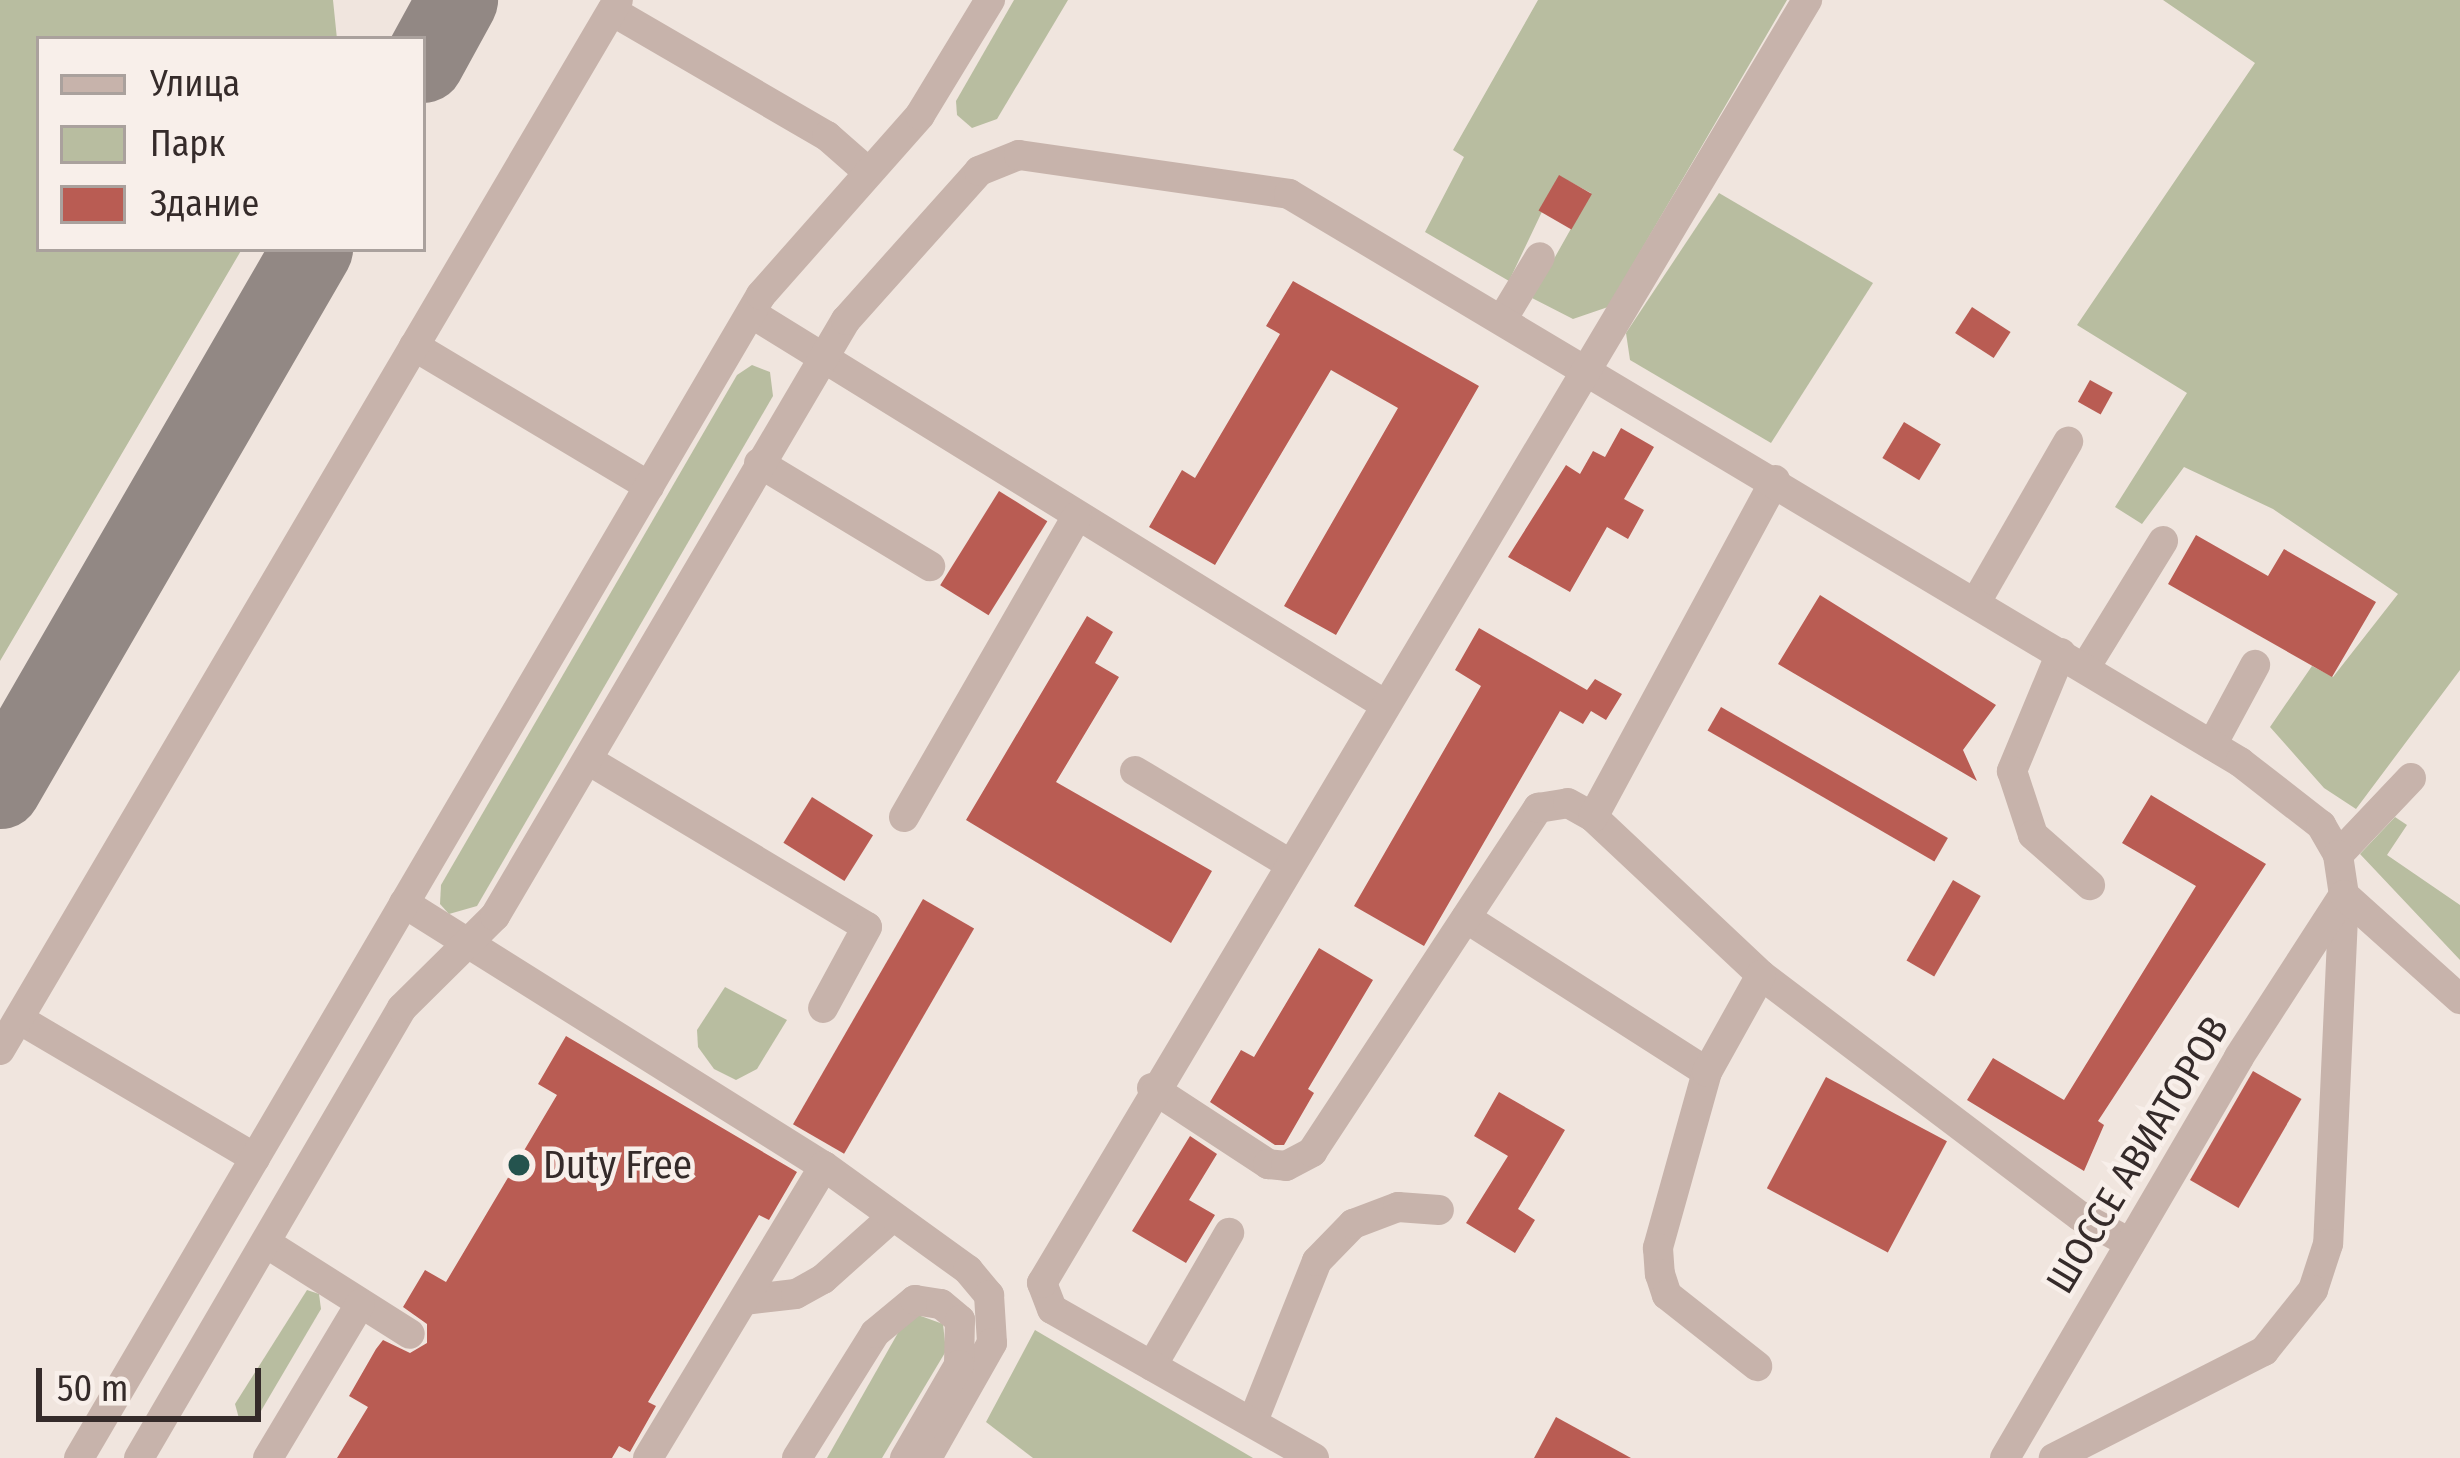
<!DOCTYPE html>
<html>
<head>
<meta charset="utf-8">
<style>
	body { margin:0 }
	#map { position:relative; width:2460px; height:1458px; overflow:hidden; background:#f0e5de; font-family:"Fira Sans Condensed",sans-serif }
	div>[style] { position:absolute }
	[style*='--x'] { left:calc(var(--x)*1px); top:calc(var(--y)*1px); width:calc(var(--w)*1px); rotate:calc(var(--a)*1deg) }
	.green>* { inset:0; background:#b8bda0 }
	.taxiway>* { height:81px; margin:-40.5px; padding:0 40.5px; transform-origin:40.5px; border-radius:40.5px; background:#928884 }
	.building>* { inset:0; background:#b95c53; transform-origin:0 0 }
	.minor>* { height:30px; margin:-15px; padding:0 15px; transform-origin:15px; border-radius:15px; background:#c7b3ab }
	.dots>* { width:33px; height:33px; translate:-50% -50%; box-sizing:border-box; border:6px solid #f8efea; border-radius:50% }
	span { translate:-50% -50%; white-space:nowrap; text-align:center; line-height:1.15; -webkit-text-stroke:9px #f8efea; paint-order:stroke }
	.street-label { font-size:39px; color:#352b2a }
	.poi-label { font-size:39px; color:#352b2a }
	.left { translate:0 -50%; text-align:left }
	.legend { position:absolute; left:36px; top:36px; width:390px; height:216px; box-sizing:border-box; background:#f8efea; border:3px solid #aaa19d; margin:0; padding:15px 21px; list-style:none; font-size:36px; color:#352b2a }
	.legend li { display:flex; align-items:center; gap:24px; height:60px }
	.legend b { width:60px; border:3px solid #aaa19d }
	.scale { position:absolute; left:36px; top:1368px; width:225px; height:54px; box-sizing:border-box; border:6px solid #352b2a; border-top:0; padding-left:15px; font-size:36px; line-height:42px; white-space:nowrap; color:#352b2a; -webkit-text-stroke:9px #f8efea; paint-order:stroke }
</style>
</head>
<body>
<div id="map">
	<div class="green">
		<i style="clip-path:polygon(0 0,333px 0,337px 39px,39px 39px,39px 249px,242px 249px,0 661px)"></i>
		<i style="clip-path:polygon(1014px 0,1068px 0,997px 119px,972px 128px,957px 115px,956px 101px)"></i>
		<i style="clip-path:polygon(1538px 0,1787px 0,1608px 307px,1573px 319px,1532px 298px,1591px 193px,1559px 176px,1509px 281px,1425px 232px,1464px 157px,1453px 150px)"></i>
		<i style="clip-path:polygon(2163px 0,2460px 0,2460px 670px,2356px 809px,2324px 788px,2270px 727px,2312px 666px,2333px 677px,2398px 594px,2273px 509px,2184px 467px,2142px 524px,2115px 507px,2187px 393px,2077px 325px,2255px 63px)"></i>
		<i style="clip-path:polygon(1719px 193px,1873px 283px,1771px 443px,1630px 360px,1626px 333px)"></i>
		<i style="clip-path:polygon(752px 365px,770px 372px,773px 396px,477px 906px,449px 914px,440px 904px,441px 885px,737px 375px)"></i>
		<i style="clip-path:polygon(2395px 817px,2407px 825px,2387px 855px,2460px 905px,2460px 960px,2360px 854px)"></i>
		<i style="clip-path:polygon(725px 987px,787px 1020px,757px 1069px,736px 1080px,714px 1069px,698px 1047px,697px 1030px)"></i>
		<i style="clip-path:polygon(307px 1290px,319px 1294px,321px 1309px,258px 1416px,240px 1422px,235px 1404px)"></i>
		<i style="clip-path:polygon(918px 1315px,943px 1324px,946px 1351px,882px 1458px,827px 1458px,903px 1324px)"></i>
		<i style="clip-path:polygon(1035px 1330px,1253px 1458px,1033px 1458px,986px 1422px)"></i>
	</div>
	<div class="taxiway">
		<i style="--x:423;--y:62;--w:71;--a:-61.3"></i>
		<i style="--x:0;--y:788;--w:623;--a:-59.94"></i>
	</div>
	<div class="building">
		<i style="left:1559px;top:175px;width:38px;height:41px;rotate:30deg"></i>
		<i style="clip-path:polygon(1293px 281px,1479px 386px,1336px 635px,1284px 606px,1398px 408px,1331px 370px,1215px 565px,1149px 527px,1182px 470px,1195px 478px,1280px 334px,1266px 326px)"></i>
		<i style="left:1972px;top:307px;width:46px;height:31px;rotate:33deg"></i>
		<i style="left:2090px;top:380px;width:26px;height:25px;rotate:29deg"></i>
		<i style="left:1904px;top:422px;width:43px;height:42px;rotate:31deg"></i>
		<i style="clip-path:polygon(1621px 428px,1654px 447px,1624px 499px,1644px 510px,1628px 539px,1607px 527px,1570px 592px,1508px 557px,1566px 465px,1580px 474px,1593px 451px,1605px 457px)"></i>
		<i style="left:999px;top:491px;width:57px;height:111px;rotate:32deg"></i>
		<i style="clip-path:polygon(2196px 535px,2268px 576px,2284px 549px,2376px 602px,2332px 677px,2168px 584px)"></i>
		<i style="clip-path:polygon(1820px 595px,1996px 705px,1963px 750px,1977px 781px,1778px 664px)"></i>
		<i style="clip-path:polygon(1087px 616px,1113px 632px,1095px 663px,1119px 677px,1056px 782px,1212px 871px,1171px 943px,966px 820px)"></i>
		<i style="clip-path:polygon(1479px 628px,1587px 690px,1595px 679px,1622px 694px,1606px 720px,1591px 711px,1583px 724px,1560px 711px,1424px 946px,1354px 906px,1481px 686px,1455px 670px)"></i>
		<i style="left:1721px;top:707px;width:262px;height:27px;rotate:30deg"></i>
		<i style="clip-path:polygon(2151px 795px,2266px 864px,2098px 1121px,2104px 1125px,2084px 1171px,1967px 1100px,1993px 1058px,2064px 1100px,2196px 886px,2122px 843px)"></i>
		<i style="left:812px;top:797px;width:72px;height:54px;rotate:32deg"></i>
		<i style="left:1953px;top:880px;width:32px;height:93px;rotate:30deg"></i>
		<i style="left:923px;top:899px;width:59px;height:260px;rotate:30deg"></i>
		<i style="clip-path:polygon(1319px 948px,1373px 980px,1308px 1089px,1314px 1093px,1284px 1145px,1275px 1145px,1210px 1102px,1241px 1050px,1254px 1057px)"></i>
		<i style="clip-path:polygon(566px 1036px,797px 1172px,769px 1220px,759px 1215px,648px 1402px,656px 1406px,630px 1452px,619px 1446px,612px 1458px,337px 1458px,368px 1407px,349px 1396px,376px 1349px,383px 1340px,410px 1353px,427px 1343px,427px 1324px,403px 1307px,425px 1270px,446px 1282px,557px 1095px,538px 1084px)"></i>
		<i style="left:2253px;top:1071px;width:56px;height:126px;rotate:30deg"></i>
		<i style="left:1826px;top:1077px;width:137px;height:126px;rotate:28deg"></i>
		<i style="clip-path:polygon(1499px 1092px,1565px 1130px,1518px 1209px,1535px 1220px,1515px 1253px,1466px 1223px,1508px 1156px,1474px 1136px)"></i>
		<i style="clip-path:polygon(1190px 1136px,1217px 1154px,1189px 1200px,1215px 1215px,1186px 1263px,1132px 1231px)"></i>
		<i style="clip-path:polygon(1556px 1417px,1631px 1458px,1534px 1458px)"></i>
	</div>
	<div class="minor">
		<i style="--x:612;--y:11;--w:249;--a:30.2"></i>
		<i style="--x:827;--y:136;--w:55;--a:41.3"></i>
		<i style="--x:751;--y:313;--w:744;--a:31.7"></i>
		<i style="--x:1503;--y:318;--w:71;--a:-58.8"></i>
		<i style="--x:414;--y:346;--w:274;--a:30.8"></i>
		<i style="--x:759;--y:463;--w:200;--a:31.1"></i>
		<i style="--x:1976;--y:602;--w:185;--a:-60.1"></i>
		<i style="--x:2061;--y:653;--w:128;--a:112.6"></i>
		<i style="--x:2012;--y:771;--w:67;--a:71.8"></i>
		<i style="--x:2033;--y:835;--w:76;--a:41.3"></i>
		<i style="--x:2085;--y:668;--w:149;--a:-58.4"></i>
		<i style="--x:2212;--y:745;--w:91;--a:-61.7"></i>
		<i style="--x:588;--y:760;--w:325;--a:30.9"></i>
		<i style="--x:867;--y:927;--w:92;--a:118.5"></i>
		<i style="--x:1135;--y:771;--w:179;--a:31"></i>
		<i style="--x:904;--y:817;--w:347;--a:-60.1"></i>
		<i style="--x:1593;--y:817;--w:231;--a:43.2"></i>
		<i style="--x:1761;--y:975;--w:400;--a:37.1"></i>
		<i style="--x:2080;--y:1216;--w:57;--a:28.4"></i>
		<i style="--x:2338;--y:855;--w:106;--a:-46.5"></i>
		<i style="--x:404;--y:903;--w:496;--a:32.1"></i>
		<i style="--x:1466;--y:918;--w:286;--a:32.6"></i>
		<i style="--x:1707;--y:1072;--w:183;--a:105.6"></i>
		<i style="--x:1658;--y:1248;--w:26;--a:86"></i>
		<i style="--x:1660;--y:1274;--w:22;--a:72"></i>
		<i style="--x:1667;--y:1295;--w:115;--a:38.3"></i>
		<i style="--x:19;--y:1019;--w:274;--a:30.5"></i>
		<i style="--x:0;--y:1050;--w:1218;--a:-59.52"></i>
		<i style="--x:1707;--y:1072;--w:111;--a:-60.9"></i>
		<i style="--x:1152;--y:1088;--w:139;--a:33.2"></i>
		<i style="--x:1268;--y:1164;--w:18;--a:6"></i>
		<i style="--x:1286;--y:1166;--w:30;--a:-28"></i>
		<i style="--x:1312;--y:1152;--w:412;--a:-56.7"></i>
		<i style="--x:1538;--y:808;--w:30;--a:-9"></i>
		<i style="--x:1568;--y:803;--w:29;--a:29"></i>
		<i style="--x:1593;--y:817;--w:383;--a:-61.6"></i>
		<i style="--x:266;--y:1243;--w:170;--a:32.3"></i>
		<i style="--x:744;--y:1300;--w:52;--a:-6.6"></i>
		<i style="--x:796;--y:1294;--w:31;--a:-29"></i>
		<i style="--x:823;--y:1279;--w:90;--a:-41.8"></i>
		<i style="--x:1152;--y:1366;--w:154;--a:-59.9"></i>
		<i style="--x:1253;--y:1421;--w:172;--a:-68.2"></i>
		<i style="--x:1317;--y:1261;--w:52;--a:-45.8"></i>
		<i style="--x:1353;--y:1224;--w:48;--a:-20.7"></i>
		<i style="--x:1398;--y:1207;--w:41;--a:4.2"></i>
		<i style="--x:79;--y:1458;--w:1348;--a:-59.61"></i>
		<i style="--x:761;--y:295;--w:240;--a:-48.5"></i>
		<i style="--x:920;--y:115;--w:135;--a:-58.7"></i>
		<i style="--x:139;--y:1458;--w:521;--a:-59.7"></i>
		<i style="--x:402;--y:1008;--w:131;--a:-44.7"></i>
		<i style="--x:495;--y:916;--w:692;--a:-59.51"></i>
		<i style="--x:846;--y:320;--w:200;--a:-48.2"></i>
		<i style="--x:979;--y:171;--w:43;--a:-21.8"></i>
		<i style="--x:1019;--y:155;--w:273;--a:8.2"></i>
		<i style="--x:1289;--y:194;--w:1108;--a:30.85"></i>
		<i style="--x:2240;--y:762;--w:103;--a:37.9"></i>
		<i style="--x:2321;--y:825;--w:34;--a:60"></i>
		<i style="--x:2338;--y:855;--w:40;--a:81.5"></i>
		<i style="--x:2344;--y:895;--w:349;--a:92.6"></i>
		<i style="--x:2328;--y:1244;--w:48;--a:108.1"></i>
		<i style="--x:2313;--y:1290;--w:78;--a:128.8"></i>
		<i style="--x:2264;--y:1351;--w:236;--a:153"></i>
		<i style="--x:268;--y:1458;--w:179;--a:-59.1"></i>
		<i style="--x:648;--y:1458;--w:341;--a:-58.9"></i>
		<i style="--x:824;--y:1166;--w:178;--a:35.8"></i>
		<i style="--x:968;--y:1270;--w:33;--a:50"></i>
		<i style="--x:989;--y:1295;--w:48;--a:86.4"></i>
		<i style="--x:992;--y:1343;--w:132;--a:119.5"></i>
		<i style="--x:797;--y:1458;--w:147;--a:-58"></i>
		<i style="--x:875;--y:1333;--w:52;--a:-39.5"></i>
		<i style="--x:915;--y:1300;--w:26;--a:9"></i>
		<i style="--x:941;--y:1304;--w:25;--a:40"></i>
		<i style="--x:960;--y:1320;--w:45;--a:91.3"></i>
		<i style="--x:959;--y:1365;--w:108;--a:120.1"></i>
		<i style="--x:1314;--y:1458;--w:301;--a:-150.4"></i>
		<i style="--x:1052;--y:1309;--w:28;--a:-111"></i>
		<i style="--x:1042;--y:1283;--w:1494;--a:-59.19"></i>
		<i style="--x:2005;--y:1458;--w:464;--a:-59.7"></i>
		<i style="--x:2239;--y:1057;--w:193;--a:-57.1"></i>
		<i style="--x:2344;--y:895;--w:156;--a:41.9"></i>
	</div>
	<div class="dots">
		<i style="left:519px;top:1165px;background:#24534e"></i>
	</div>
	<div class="street-label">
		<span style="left:2138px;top:1155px;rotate:-59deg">ШОССЕ АВИАТОРОВ</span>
	</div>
	<div class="poi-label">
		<span class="left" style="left:543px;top:1165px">Duty Free</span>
	</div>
	<ul class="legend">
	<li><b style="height:15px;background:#c7b3ab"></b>Улица</li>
	<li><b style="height:33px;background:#b8bda0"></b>Парк</li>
	<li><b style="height:33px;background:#b95c53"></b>Здание</li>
	</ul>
	<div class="scale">50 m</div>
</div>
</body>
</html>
